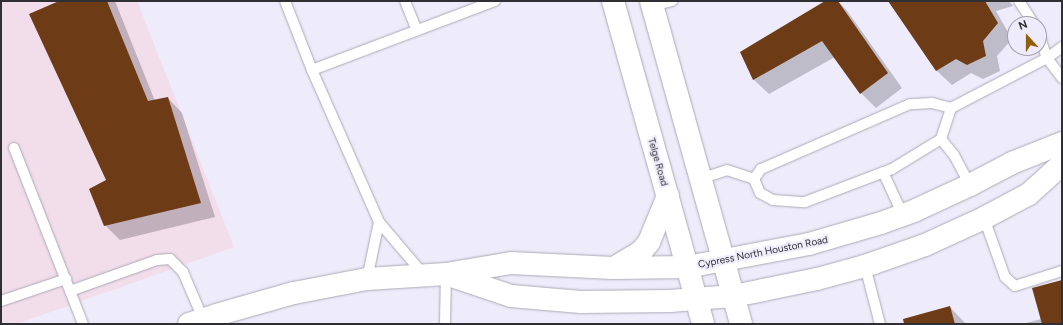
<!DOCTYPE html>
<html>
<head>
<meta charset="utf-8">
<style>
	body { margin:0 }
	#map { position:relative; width:1063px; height:325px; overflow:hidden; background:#eeecfa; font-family:Figtree,sans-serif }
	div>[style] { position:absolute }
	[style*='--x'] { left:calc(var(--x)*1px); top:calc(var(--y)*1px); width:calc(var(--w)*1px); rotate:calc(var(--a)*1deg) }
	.industrial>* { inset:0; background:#f2ddeb }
	.shadow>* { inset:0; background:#0003 }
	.building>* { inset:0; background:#6d3b16 }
	.roads { filter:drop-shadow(0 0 1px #aca9b6) drop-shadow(0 0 1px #aca9b6) }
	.lane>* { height:10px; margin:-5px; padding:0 5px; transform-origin:5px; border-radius:5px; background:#fff }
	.secondary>* { height:22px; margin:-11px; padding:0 11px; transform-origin:11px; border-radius:11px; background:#fff }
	span { translate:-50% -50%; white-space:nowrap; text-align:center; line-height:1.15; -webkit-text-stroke:4px #eeecfa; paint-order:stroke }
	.street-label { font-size:10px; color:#302f34 }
	.frame { position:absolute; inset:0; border:2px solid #302f34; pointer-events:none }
	.north { position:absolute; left:1007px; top:16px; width:40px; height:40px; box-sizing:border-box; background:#eeecfa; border:1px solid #a2a0ab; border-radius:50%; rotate:339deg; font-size:11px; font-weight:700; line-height:16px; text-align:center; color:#302f34 }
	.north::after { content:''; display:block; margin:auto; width:14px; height:18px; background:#91600e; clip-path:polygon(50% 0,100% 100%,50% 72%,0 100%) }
</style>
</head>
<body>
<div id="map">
	<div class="industrial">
		<i style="clip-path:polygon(1px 1px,137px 1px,234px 247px,17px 324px,1px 324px)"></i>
	</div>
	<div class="shadow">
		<i style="clip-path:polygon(61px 1px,115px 1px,155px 101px,168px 98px,182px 113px,215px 217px,120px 240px,105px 225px,107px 180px)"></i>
		<i style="clip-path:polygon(827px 1px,838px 1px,848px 12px,902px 88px,876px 108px,861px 93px,835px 57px,769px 94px,754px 80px,741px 53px)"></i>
		<i style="clip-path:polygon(889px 1px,1009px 1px,1013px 6px,996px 11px,1012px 39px,997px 56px,1000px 71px,983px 79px,971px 73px,952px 85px,937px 71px)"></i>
		<i style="clip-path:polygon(1062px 281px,1062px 324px,1022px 324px,1041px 319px)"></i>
		<i style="clip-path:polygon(950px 307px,966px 324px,913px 324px)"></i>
	</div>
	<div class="building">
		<i style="clip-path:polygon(59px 1px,107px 1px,148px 101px,168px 97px,201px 203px,104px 226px,89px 189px,106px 180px,29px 14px)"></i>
		<i style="clip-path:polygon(825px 1px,838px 1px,888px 73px,860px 94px,822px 41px,753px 80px,740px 52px)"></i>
		<i style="clip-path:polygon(888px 1px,985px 1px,998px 23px,983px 41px,986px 56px,967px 65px,956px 59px,936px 71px)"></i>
		<i style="clip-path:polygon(1062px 280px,1062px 324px,1042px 324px,1032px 288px)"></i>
		<i style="clip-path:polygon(950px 306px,955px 324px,904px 324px,903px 319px)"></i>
	</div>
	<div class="roads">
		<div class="lane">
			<i style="--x:285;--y:1;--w:74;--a:68.6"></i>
			<i style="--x:312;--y:70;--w:166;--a:66.2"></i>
			<i style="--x:379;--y:222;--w:70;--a:49.7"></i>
			<i style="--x:405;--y:1;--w:32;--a:68"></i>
			<i style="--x:1019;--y:1;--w:27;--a:57"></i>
			<i style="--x:652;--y:6;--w:21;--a:-14"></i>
			<i style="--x:1039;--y:34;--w:25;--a:72"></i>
			<i style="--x:1047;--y:58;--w:25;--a:53"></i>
			<i style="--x:312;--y:70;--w:196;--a:-20.7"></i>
			<i style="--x:951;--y:108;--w:108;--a:-27.5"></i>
			<i style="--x:1047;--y:58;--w:19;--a:-36"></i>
			<i style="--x:941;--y:139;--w:21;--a:51"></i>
			<i style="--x:954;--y:155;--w:34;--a:62"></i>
			<i style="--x:14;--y:148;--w:189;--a:68.6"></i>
			<i style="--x:883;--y:172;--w:47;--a:65.1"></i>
			<i style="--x:700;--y:179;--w:28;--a:-18"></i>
			<i style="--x:727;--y:170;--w:28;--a:18"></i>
			<i style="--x:754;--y:179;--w:15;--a:67"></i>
			<i style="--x:760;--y:193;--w:15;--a:28"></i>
			<i style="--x:773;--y:200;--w:32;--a:4"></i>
			<i style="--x:805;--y:202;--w:93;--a:-20.8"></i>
			<i style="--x:892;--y:169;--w:57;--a:-31.5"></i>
			<i style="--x:941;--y:139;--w:33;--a:-72"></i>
			<i style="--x:951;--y:108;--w:20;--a:-165"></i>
			<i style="--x:932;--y:103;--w:22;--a:177"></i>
			<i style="--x:910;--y:104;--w:163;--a:156.4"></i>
			<i style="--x:761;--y:169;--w:12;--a:125"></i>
			<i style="--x:984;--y:218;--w:63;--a:70.4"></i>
			<i style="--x:1005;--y:277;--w:13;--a:42"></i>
			<i style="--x:1015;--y:286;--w:49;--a:-17.7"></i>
			<i style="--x:865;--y:266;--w:60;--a:75.5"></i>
			<i style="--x:367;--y:279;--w:58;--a:-78.1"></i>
			<i style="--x:70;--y:291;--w:92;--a:-19.6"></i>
			<i style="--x:157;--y:260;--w:13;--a:-4"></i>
			<i style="--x:170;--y:259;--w:18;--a:45"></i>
			<i style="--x:183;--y:272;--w:51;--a:66.9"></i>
			<i style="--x:1;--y:301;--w:69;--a:-18.7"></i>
			<i style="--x:445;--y:324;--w:50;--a:-88.9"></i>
		</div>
		<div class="secondary">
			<i style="--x:613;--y:1;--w:335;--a:74.4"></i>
			<i style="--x:651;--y:1;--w:335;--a:74.4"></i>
			<i style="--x:614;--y:268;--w:31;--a:-31"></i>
			<i style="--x:641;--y:252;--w:13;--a:-51"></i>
			<i style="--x:649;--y:242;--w:50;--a:-67.6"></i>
			<i style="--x:449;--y:275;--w:65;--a:18.7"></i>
			<i style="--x:511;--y:296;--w:70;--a:4.9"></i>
			<i style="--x:581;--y:302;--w:89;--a:-0.6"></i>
			<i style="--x:670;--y:301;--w:63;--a:-4.5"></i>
			<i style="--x:733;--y:296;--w:31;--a:-11"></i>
			<i style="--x:763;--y:290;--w:55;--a:-11.5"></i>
			<i style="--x:817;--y:279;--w:50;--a:-15.2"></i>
			<i style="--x:865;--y:266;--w:64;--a:-19.3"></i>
			<i style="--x:925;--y:245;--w:65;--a:-24.6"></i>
			<i style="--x:984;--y:218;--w:51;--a:-28.1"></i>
			<i style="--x:1029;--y:194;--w:45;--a:-42.3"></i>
			<i style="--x:189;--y:324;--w:28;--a:-18"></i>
			<i style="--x:216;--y:315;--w:81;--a:-15.8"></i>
			<i style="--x:294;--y:293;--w:74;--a:-10.9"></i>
			<i style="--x:367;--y:279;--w:79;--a:-3.6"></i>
			<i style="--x:446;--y:274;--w:66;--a:-9.6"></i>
			<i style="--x:511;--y:263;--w:102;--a:2.8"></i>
			<i style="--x:613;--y:268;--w:74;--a:-0.8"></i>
			<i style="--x:687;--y:267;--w:124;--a:-10.7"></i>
			<i style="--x:809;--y:244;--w:75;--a:-16.3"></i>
			<i style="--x:881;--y:223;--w:37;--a:-20"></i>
			<i style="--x:916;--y:210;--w:60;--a:-24.8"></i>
			<i style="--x:970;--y:185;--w:47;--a:-27.6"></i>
			<i style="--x:1012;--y:163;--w:54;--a:-21.8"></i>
		</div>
	</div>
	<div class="street-label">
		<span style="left:658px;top:162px;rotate:74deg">Telge Road</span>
		<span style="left:763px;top:252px;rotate:-11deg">Cypress North Houston Road</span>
	</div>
	<div class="frame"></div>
	<div class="north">N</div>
</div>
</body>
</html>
